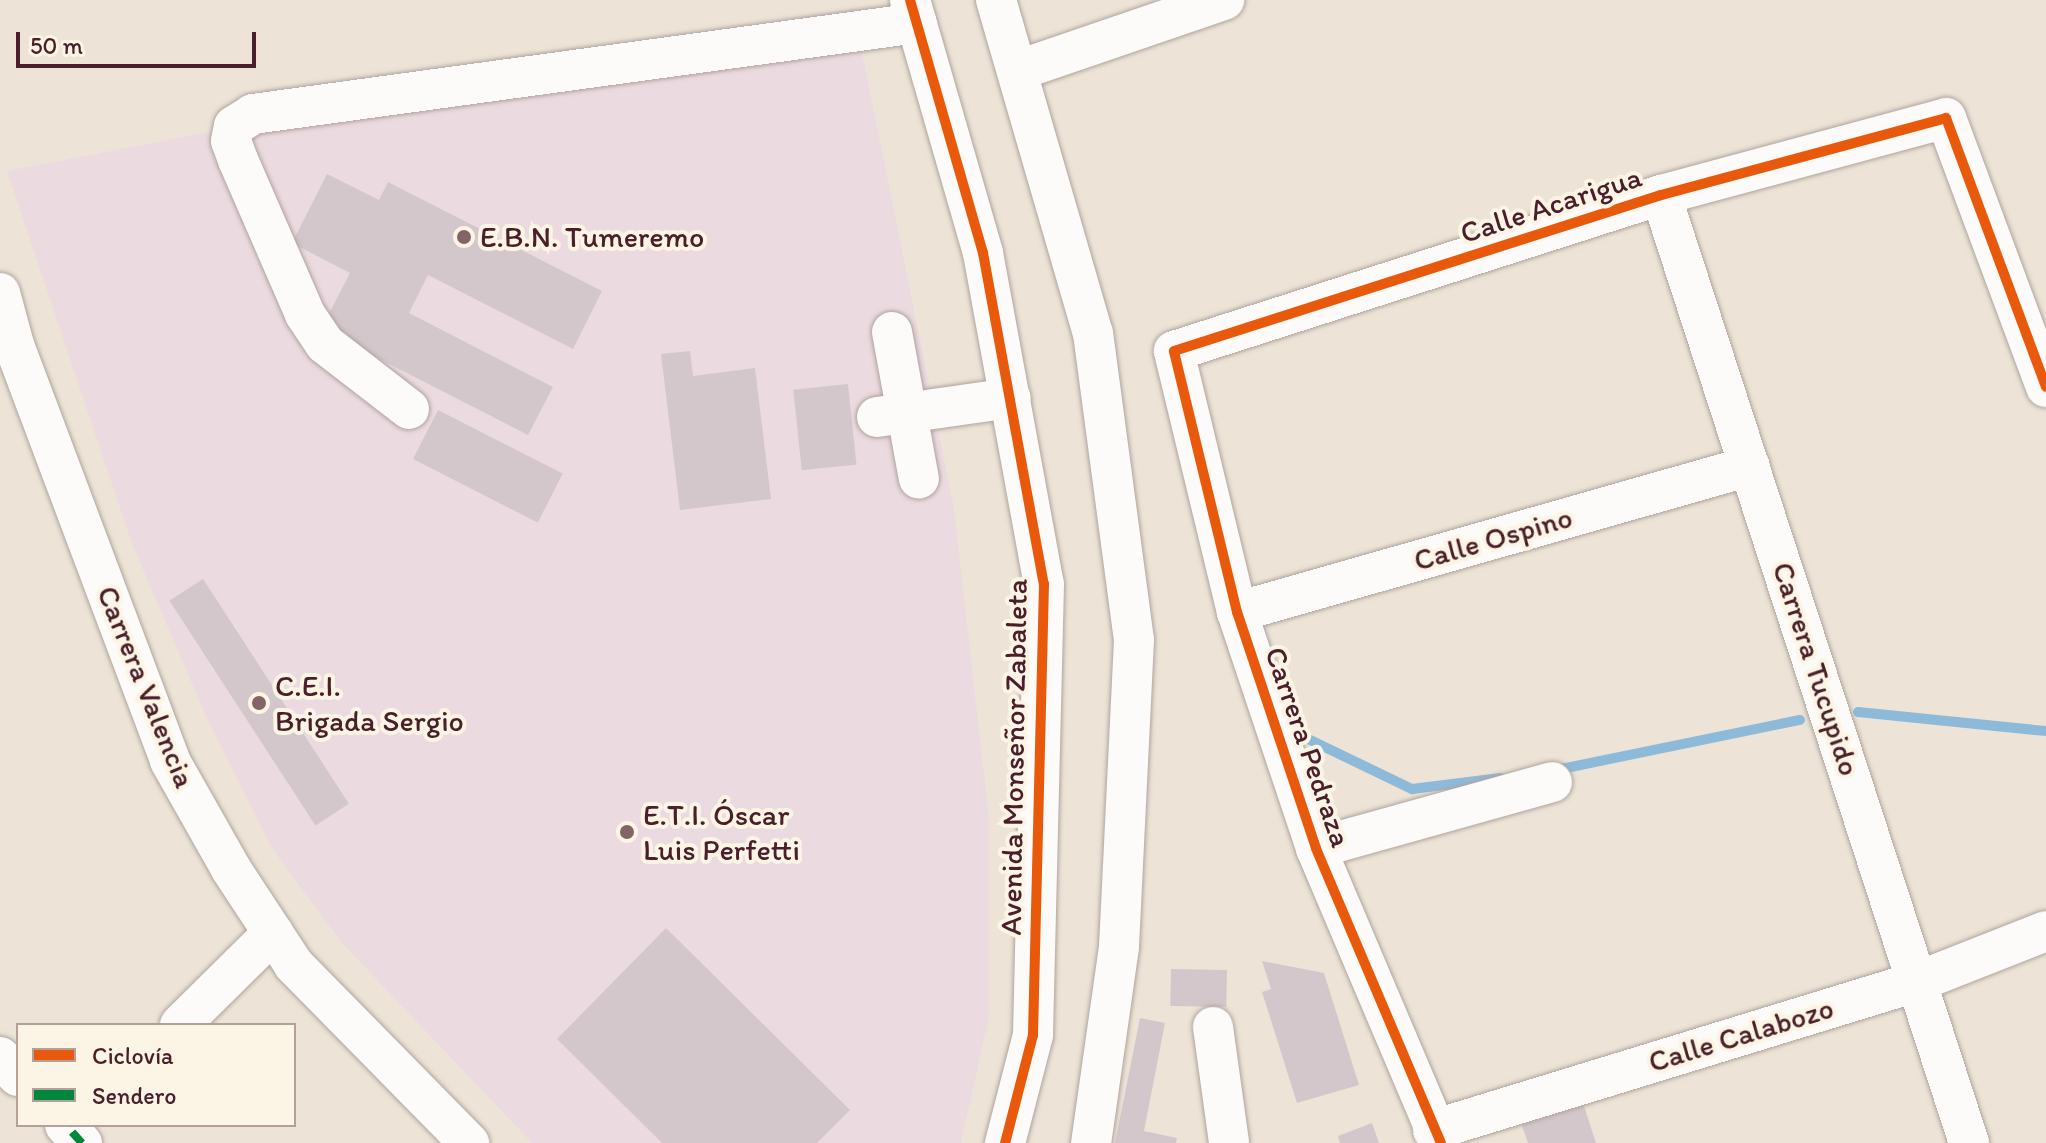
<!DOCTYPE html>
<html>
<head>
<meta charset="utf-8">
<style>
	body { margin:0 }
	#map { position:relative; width:2046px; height:1143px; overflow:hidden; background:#ede4d7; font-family:Itim,sans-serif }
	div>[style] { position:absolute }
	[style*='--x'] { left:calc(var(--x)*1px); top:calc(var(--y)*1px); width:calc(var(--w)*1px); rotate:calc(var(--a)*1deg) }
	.built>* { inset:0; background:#ecdae1 }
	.stream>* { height:10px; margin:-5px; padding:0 5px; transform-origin:5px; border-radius:5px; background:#8ebad9 }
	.building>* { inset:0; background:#d4c7cb; transform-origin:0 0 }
	.roads { filter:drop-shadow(0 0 2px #afa49e) drop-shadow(0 0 2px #afa49e) }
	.minor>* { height:40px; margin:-20px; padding:0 20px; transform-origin:20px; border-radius:20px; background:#fcfbf9 }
	.quiet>* { height:8px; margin-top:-4px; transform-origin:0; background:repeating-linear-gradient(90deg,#00873e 0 16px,transparent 0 24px) }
	.cycleway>* { height:10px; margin:-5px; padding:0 5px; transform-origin:5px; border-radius:5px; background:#e8590c }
	.dots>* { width:22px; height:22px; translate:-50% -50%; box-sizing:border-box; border:4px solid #fcf5e5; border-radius:50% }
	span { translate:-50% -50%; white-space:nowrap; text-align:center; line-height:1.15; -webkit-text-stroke:8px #fcf5e5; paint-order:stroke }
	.street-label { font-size:30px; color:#4a1f2b }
	.poi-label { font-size:30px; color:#4a1f2b }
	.left { translate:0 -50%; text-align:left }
	.legend { position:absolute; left:16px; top:1023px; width:280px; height:104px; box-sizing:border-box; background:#fcf5e5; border:2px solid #b59f9b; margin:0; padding:10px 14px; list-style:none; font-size:24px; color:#4a1f2b }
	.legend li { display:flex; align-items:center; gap:16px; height:40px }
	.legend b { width:40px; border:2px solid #b59f9b }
	.scale { position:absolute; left:16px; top:32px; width:240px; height:36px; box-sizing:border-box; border:4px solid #4a1f2b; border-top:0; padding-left:10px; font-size:24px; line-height:28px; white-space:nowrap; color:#4a1f2b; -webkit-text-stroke:6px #fcf5e5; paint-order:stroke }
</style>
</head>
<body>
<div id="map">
	<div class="built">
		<i style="clip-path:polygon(853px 8px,954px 508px,989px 818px,989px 1017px,961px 1143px,532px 1143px,341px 942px,271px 847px,208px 721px,132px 544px,7px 171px)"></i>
	</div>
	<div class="stream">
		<i style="--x:1858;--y:712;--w:189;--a:5.8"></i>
		<i style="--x:1306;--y:738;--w:118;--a:25.7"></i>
		<i style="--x:1412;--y:789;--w:89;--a:-7.1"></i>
		<i style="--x:1556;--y:770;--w:249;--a:-11.6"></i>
	</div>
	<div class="building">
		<i style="clip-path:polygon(327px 174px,379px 200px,388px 182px,602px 291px,573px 349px,428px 275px,409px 313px,553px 387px,528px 435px,321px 329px,350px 273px,292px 243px)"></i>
		<i style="clip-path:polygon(690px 351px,693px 376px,755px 368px,771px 499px,680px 510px,661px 354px)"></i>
		<i style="left:848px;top:384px;width:81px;height:55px;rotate:84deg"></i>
		<i style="left:438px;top:410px;width:140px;height:55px;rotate:27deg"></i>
		<i style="left:203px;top:579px;width:268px;height:40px;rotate:57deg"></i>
		<i style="clip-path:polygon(666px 928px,850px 1110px,817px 1143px,662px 1143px,557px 1039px)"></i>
		<i style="clip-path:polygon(1262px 961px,1324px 973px,1359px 1085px,1297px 1103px,1262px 992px,1271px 989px)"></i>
		<i style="left:1171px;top:969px;width:56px;height:37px;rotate:1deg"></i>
		<i style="clip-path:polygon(1140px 1018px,1165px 1023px,1144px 1131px,1177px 1138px,1176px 1143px,1115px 1143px)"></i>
		<i style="clip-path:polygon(1582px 1100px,1596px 1143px,1528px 1143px,1520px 1120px)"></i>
		<i style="clip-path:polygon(1372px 1123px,1379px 1143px,1340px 1143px,1338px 1136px)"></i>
	</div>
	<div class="roads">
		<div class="minor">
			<i style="--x:910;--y:0;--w:263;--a:73.9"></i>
			<i style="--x:983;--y:253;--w:337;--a:79.6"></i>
			<i style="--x:1044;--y:584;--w:451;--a:91.4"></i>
			<i style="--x:1033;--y:1035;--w:112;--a:104.5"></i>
			<i style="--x:996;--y:0;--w:347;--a:73.8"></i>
			<i style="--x:1093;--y:333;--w:310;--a:82.4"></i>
			<i style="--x:1134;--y:640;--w:307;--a:92.8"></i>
			<i style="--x:1119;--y:947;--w:198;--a:98.1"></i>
			<i style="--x:1019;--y:70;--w:217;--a:-18.9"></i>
			<i style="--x:1661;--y:195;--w:997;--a:72"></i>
			<i style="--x:0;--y:293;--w:54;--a:74.9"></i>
			<i style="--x:14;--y:345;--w:444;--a:69.4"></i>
			<i style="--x:170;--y:761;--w:124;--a:60.5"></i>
			<i style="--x:231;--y:869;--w:115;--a:56.7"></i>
			<i style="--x:294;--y:965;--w:250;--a:45.5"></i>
			<i style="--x:892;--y:332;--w:149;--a:79.6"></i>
			<i style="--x:409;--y:409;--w:106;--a:-142.3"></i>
			<i style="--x:325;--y:344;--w:36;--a:-124"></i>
			<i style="--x:305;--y:314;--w:168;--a:-113.5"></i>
			<i style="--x:238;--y:160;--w:20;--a:-110"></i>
			<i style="--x:231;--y:141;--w:15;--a:-79"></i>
			<i style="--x:234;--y:126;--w:22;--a:-32"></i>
			<i style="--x:253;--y:114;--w:670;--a:-7.8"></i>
			<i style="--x:877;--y:417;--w:135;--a:-8.1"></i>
			<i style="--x:1237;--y:612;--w:533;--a:-15.89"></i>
			<i style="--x:1316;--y:848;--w:245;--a:-15.6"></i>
			<i style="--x:180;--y:1025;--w:131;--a:-44.7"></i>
			<i style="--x:1213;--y:1027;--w:117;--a:82.1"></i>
			<i style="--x:0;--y:1057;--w:26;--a:47"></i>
			<i style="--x:65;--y:1125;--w:25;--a:47"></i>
			<i style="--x:1433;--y:1130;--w:508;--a:-17.04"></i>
			<i style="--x:1919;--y:981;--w:136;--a:-21.5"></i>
			<i style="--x:1441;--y:1143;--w:320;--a:-113"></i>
			<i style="--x:1316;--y:848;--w:249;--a:-108.5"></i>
			<i style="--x:1237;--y:612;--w:268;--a:-103.6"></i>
			<i style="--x:1174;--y:351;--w:511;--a:-17.76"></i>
			<i style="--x:1661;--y:195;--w:295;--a:-15.1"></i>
			<i style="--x:1946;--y:118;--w:287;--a:69.6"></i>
		</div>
	</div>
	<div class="quiet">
		<i style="--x:72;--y:1132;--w:15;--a:48"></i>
	</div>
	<div class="cycleway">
		<i style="--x:910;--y:0;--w:263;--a:73.9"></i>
		<i style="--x:983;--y:253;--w:337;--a:79.6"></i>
		<i style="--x:1044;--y:584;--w:451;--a:91.4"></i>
		<i style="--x:1033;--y:1035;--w:112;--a:104.5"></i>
		<i style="--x:1441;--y:1143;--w:320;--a:-113"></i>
		<i style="--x:1316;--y:848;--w:249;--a:-108.5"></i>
		<i style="--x:1237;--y:612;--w:268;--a:-103.6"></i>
		<i style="--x:1174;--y:351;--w:511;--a:-17.76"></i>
		<i style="--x:1661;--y:195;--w:295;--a:-15.1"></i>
		<i style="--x:1946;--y:118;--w:287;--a:69.6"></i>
	</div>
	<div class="dots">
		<i style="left:464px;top:237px;background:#836467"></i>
		<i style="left:259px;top:703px;background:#836467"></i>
		<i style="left:627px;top:832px;background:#836467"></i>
	</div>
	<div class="street-label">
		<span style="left:1551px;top:205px;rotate:-18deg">Calle Acarigua</span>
		<span style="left:1493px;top:539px;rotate:-16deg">Calle Ospino</span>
		<span style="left:1816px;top:669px;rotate:72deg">Carrera Tucupido</span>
		<span style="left:146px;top:687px;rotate:68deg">Carrera Valencia</span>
		<span style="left:1308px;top:747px;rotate:71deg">Carrera Pedraza</span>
		<span style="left:1014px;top:757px;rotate:-89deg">Avenida Monseñor Zabaleta</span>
		<span style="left:1741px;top:1035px;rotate:-17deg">Calle Calabozo</span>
	</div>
	<div class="poi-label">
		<span class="left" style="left:480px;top:237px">E.B.N. Tumeremo</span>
		<span class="left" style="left:275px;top:703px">C.E.I.<br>Brigada Sergio</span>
		<span class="left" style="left:643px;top:832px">E.T.I. Óscar<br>Luis Perfetti</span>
	</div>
	<ul class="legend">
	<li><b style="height:10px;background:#e8590c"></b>Ciclovía</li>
	<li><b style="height:10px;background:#00873e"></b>Sendero</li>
	</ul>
	<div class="scale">50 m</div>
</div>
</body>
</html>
